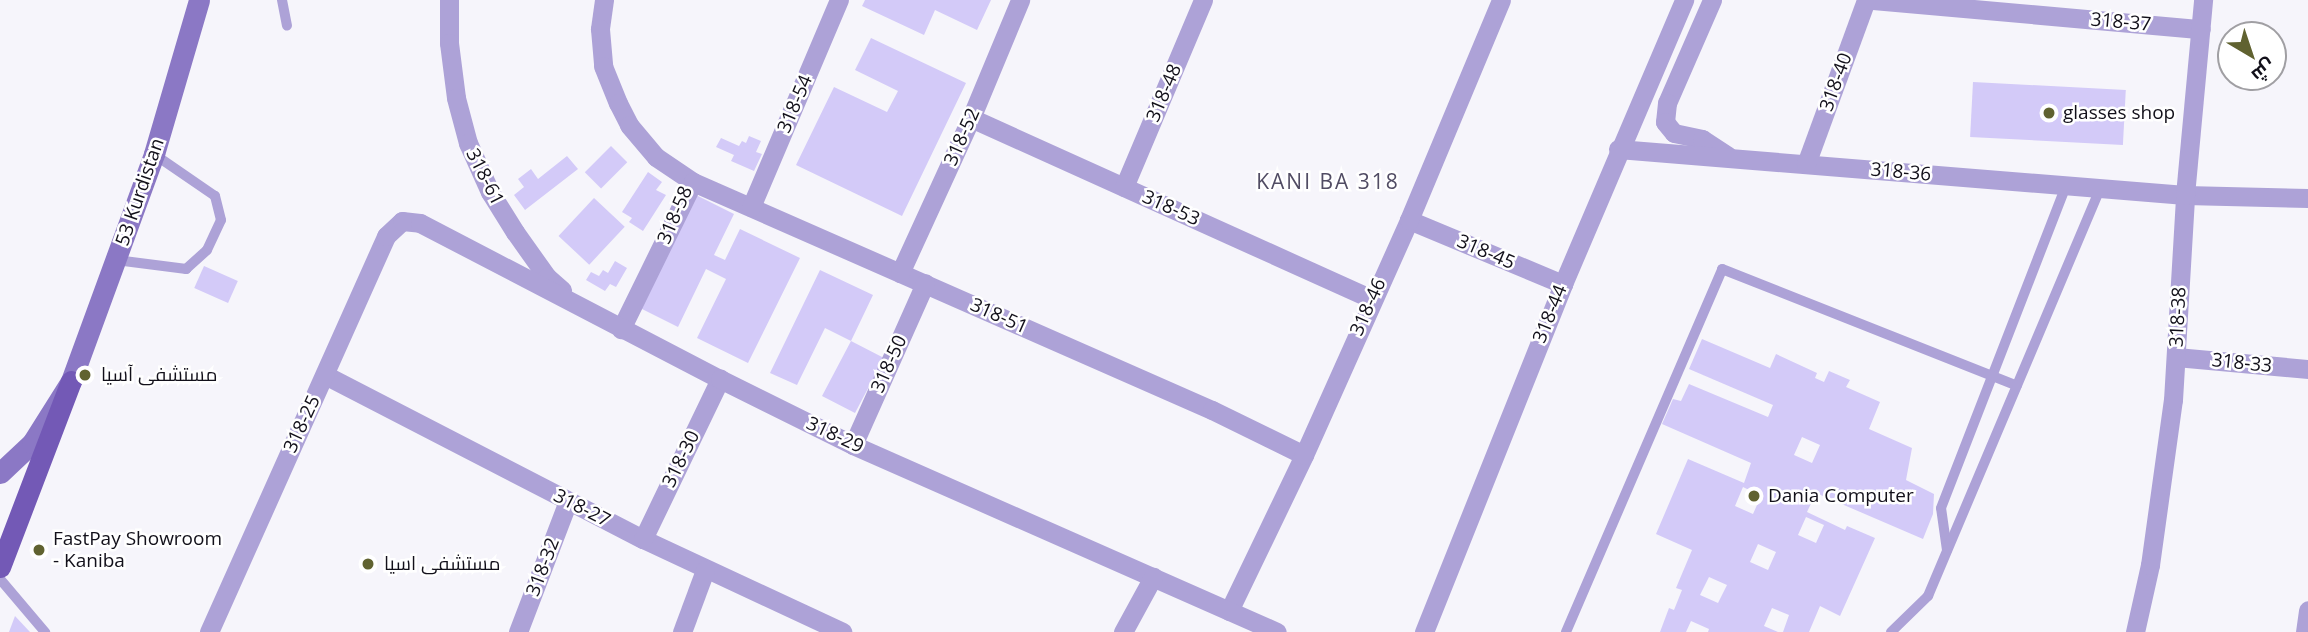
<!DOCTYPE html>
<html>
<head>
<meta charset="utf-8">
<style>
	body { margin:0 }
	#map { position:relative; width:2308px; height:632px; overflow:hidden; background:#f6f5fb; font-family:"Open Sans",Cairo,sans-serif }
	div>[style] { position:absolute }
	[style*='--x'] { left:calc(var(--x)*1px); top:calc(var(--y)*1px); width:calc(var(--w)*1px); rotate:calc(var(--a)*1deg) }
	.building>* { inset:0; background:#d3caf8; transform-origin:0 0 }
	.service>* { height:10px; margin:-5px; padding:0 5px; transform-origin:5px; border-radius:5px; background:#ada2d7 }
	.minor>* { height:19px; margin:-9.5px; padding:0 9.5px; transform-origin:9.5px; border-radius:9.5px; background:#ada2d7 }
	.secondary>* { height:21px; margin:-10.5px; padding:0 10.5px; transform-origin:10.5px; border-radius:10.5px; background:#8b78c5 }
	.primary>* { height:21px; margin:-10.5px; padding:0 10.5px; transform-origin:10.5px; border-radius:10.5px; background:#7359b6 }
	.dots>* { width:19px; height:19px; translate:-50% -50%; box-sizing:border-box; border:4px solid #fff; border-radius:50% }
	span { translate:-50% -50%; white-space:nowrap; text-align:center; line-height:1.15; -webkit-text-stroke:5px #fff; paint-order:stroke }
	.street-label { font-size:19px; color:#12101a }
	.poi-label { font-size:19px; color:#12101a }
	.left { translate:0 -50%; text-align:left }
	.neighbourhood-label { font-size:21px; color:#514c64; letter-spacing:2px }
	.north { position:absolute; left:2217px; top:21px; width:70px; height:70px; box-sizing:border-box; background:#fff; border:2px solid #a09fa3; border-radius:50%; rotate:141deg; font-size:19px; font-weight:700; line-height:28px; text-align:center; color:#12101a }
	.north::after { content:''; display:block; margin:auto; width:24px; height:32px; background:#606230; clip-path:polygon(50% 0,100% 100%,50% 72%,0 100%) }
</style>
</head>
<body>
<div id="map">
	<div class="building">
		<i style="clip-path:polygon(865px 0,991px 0,977px 30px,935px 10px,924px 35px,862px 6px)"></i>
		<i style="clip-path:polygon(871px 38px,966px 83px,902px 216px,796px 165px,834px 87px,887px 112px,898px 91px,855px 70px)"></i>
		<i style="left:1973px;top:82px;width:153px;height:55px;rotate:3deg"></i>
		<i style="clip-path:polygon(749px 136px,761px 141px,756px 152px,762px 154px,754px 171px,731px 161px,734px 155px,716px 147px,721px 138px,739px 146px,742px 141px,746px 143px)"></i>
		<i style="left:611px;top:146px;width:23px;height:37px;rotate:45deg"></i>
		<i style="clip-path:polygon(567px 156px,578px 169px,525px 210px,514px 195px,524px 187px,518px 179px,531px 169px,538px 179px)"></i>
		<i style="clip-path:polygon(648px 172px,662px 182px,656px 190px,666px 195px,643px 231px,629px 222px,632px 218px,622px 212px)"></i>
		<i style="clip-path:polygon(696px 195px,734px 214px,714px 255px,725px 260px,740px 229px,800px 258px,748px 363px,697px 338px,726px 279px,706px 269px,678px 327px,640px 308px)"></i>
		<i style="left:594px;top:198px;width:42px;height:52px;rotate:43deg"></i>
		<i style="clip-path:polygon(615px 261px,627px 268px,616px 287px,610px 284px,605px 291px,586px 280px,591px 272px,599px 276px,603px 270px,608px 273px)"></i>
		<i style="left:204px;top:266px;width:37px;height:24px;rotate:24deg"></i>
		<i style="clip-path:polygon(820px 270px,873px 295px,851px 341px,884px 358px,855px 413px,822px 396px,851px 341px,825px 328px,797px 385px,770px 373px)"></i>
		<i style="clip-path:polygon(evenodd,1702px 339px,1770px 368px,1776px 354px,1817px 373px,1815px 378px,1824px 382px,1829px 371px,1850px 380px,1846px 387px,1880px 402px,1869px 429px,1912px 448px,1906px 480px,1934px 494px,1933px 514px,1923px 539px,1816px 493px,1807px 512px,1845px 530px,1847px 526px,1875px 538px,1840px 616px,1820px 606px,1809px 632px,1783px 632px,1789px 615px,1772px 608px,1764px 626px,1778px 632px,1708px 632px,1709px 629px,1691px 621px,1686px 632px,1660px 632px,1669px 608px,1674px 610px,1682px 590px,1676px 588px,1692px 550px,1656px 534px,1688px 459px,1744px 483px,1751px 463px,1662px 424px,1673px 399px,1681px 401px,1689px 384px,1768px 417px,1773px 405px,1689px 369px,1702px 339px,1802px 437px,1820px 445px,1812px 463px,1794px 455px,1802px 437px,1702px 339px,1743px 487px,1761px 496px,1753px 514px,1735px 506px,1743px 487px,1702px 339px,1806px 517px,1824px 525px,1816px 543px,1798px 535px,1806px 517px,1702px 339px,1758px 544px,1776px 552px,1768px 570px,1750px 562px,1758px 544px,1702px 339px,1709px 577px,1727px 585px,1718px 603px,1700px 595px,1709px 577px)"></i>
		<i style="clip-path:polygon(15px 616px,30px 632px,9px 632px)"></i>
	</div>
	<div class="service">
		<i style="--x:282;--y:0;--w:26;--a:79"></i>
		<i style="--x:116;--y:260;--w:71;--a:7.3"></i>
		<i style="--x:186;--y:269;--w:28;--a:-42"></i>
		<i style="--x:207;--y:250;--w:33;--a:-65"></i>
		<i style="--x:221;--y:220;--w:25;--a:-104"></i>
		<i style="--x:215;--y:196;--w:74;--a:-145.5"></i>
		<i style="--x:1947;--y:550;--w:42;--a:-98.1"></i>
		<i style="--x:1941;--y:508;--w:345;--a:-68.8"></i>
		<i style="--x:0;--y:579;--w:70;--a:49.7"></i>
		<i style="--x:1566;--y:632;--w:395;--a:-66.7"></i>
		<i style="--x:1722;--y:269;--w:317;--a:21.6"></i>
		<i style="--x:1891;--y:632;--w:52;--a:-44.2"></i>
		<i style="--x:1928;--y:596;--w:442;--a:-67.1"></i>
	</div>
	<div class="minor">
		<i style="--x:449;--y:0;--w:43;--a:90"></i>
		<i style="--x:449;--y:43;--w:55;--a:82.7"></i>
		<i style="--x:456;--y:98;--w:47;--a:75.1"></i>
		<i style="--x:468;--y:143;--w:54;--a:65.8"></i>
		<i style="--x:490;--y:192;--w:47;--a:58"></i>
		<i style="--x:515;--y:232;--w:55;--a:54.6"></i>
		<i style="--x:547;--y:277;--w:20;--a:41"></i>
		<i style="--x:604;--y:0;--w:29;--a:98"></i>
		<i style="--x:600;--y:29;--w:37;--a:85"></i>
		<i style="--x:603;--y:66;--w:40;--a:68"></i>
		<i style="--x:618;--y:103;--w:25;--a:63"></i>
		<i style="--x:629;--y:125;--w:42;--a:49.8"></i>
		<i style="--x:656;--y:157;--w:45;--a:34"></i>
		<i style="--x:693;--y:182;--w:164;--a:116.1"></i>
		<i style="--x:1712;--y:0;--w:112;--a:113.6"></i>
		<i style="--x:1667;--y:103;--w:19;--a:96"></i>
		<i style="--x:1665;--y:122;--w:14;--a:51"></i>
		<i style="--x:1674;--y:133;--w:29;--a:12"></i>
		<i style="--x:1702;--y:139;--w:31;--a:33"></i>
		<i style="--x:1873;--y:0;--w:329;--a:5.1"></i>
		<i style="--x:971;--y:118;--w:439;--a:24.3"></i>
		<i style="--x:1618;--y:149;--w:569;--a:4.64"></i>
		<i style="--x:2185;--y:195;--w:123;--a:1.4"></i>
		<i style="--x:1806;--y:164;--w:175;--a:-69.9"></i>
		<i style="--x:693;--y:182;--w:567;--a:23.72"></i>
		<i style="--x:1212;--y:410;--w:102;--a:26.1"></i>
		<i style="--x:1124;--y:187;--w:203;--a:-67.1"></i>
		<i style="--x:751;--y:207;--w:225;--a:-67"></i>
		<i style="--x:1409;--y:220;--w:167;--a:22.6"></i>
		<i style="--x:900;--y:273;--w:170;--a:-65.4"></i>
		<i style="--x:971;--y:118;--w:128;--a:-67.4"></i>
		<i style="--x:2176;--y:357;--w:133;--a:5.2"></i>
		<i style="--x:325;--y:375;--w:358;--a:27.3"></i>
		<i style="--x:643;--y:539;--w:220;--a:25"></i>
		<i style="--x:853;--y:445;--w:177;--a:-66"></i>
		<i style="--x:643;--y:539;--w:178;--a:-64.3"></i>
		<i style="--x:1229;--y:611;--w:173;--a:-64.3"></i>
		<i style="--x:1304;--y:455;--w:257;--a:-65.9"></i>
		<i style="--x:1409;--y:220;--w:238;--a:-67.3"></i>
		<i style="--x:209;--y:632;--w:434;--a:-65.9"></i>
		<i style="--x:386;--y:236;--w:22;--a:-43"></i>
		<i style="--x:402;--y:221;--w:18;--a:6"></i>
		<i style="--x:420;--y:223;--w:338;--a:27.5"></i>
		<i style="--x:720;--y:379;--w:148;--a:26.4"></i>
		<i style="--x:853;--y:445;--w:463;--a:23.8"></i>
		<i style="--x:518;--y:632;--w:140;--a:-69.1"></i>
		<i style="--x:682;--y:632;--w:66;--a:-69.6"></i>
		<i style="--x:1123;--y:632;--w:63;--a:-61.4"></i>
		<i style="--x:1424;--y:632;--w:375;--a:-68.2"></i>
		<i style="--x:1563;--y:284;--w:309;--a:-66.9"></i>
		<i style="--x:2135;--y:632;--w:69;--a:-77.4"></i>
		<i style="--x:2150;--y:565;--w:167;--a:-82.1"></i>
		<i style="--x:2173;--y:400;--w:205;--a:-86.6"></i>
		<i style="--x:2185;--y:195;--w:196;--a:-84.7"></i>
		<i style="--x:2305;--y:632;--w:22;--a:-82"></i>
	</div>
	<div class="secondary">
		<i style="--x:0;--y:473;--w:44;--a:-43.2"></i>
		<i style="--x:32;--y:443;--w:73;--a:-57.8"></i>
		<i style="--x:71;--y:381;--w:242;--a:-69.9"></i>
		<i style="--x:154;--y:154;--w:160;--a:-73.7"></i>
	</div>
	<div class="primary">
		<i style="--x:0;--y:567;--w:199;--a:-69.1"></i>
	</div>
	<div class="dots">
		<i style="left:2049px;top:113px;background:#606230"></i>
		<i style="left:85px;top:375px;background:#606230"></i>
		<i style="left:1754px;top:496px;background:#606230"></i>
		<i style="left:39px;top:550px;background:#606230"></i>
		<i style="left:368px;top:564px;background:#606230"></i>
	</div>
	<div class="street-label">
		<span style="left:2121px;top:22px;rotate:5deg">318-37</span>
		<span style="left:1836px;top:82px;rotate:-70deg">318-40</span>
		<span style="left:1164px;top:93px;rotate:-67deg">318-48</span>
		<span style="left:795px;top:104px;rotate:-67deg">318-54</span>
		<span style="left:962px;top:137px;rotate:-66deg">318-52</span>
		<span style="left:1901px;top:172px;rotate:5deg">318-36</span>
		<span style="left:485px;top:177px;rotate:63deg">318-61</span>
		<span style="left:140px;top:192px;rotate:-71deg">53 Kurdistan</span>
		<span style="left:1171px;top:208px;rotate:24deg">318-53</span>
		<span style="left:675px;top:215px;rotate:-67deg">318-58</span>
		<span style="left:1486px;top:252px;rotate:23deg">318-45</span>
		<span style="left:1368px;top:307px;rotate:-66deg">318-46</span>
		<span style="left:1550px;top:314px;rotate:-68deg">318-44</span>
		<span style="left:999px;top:316px;rotate:24deg">318-51</span>
		<span style="left:2178px;top:317px;rotate:-87deg">318-38</span>
		<span style="left:2242px;top:363px;rotate:6deg">318-33</span>
		<span style="left:889px;top:364px;rotate:-66deg">318-50</span>
		<span style="left:302px;top:424px;rotate:-65deg">318-25</span>
		<span style="left:835px;top:435px;rotate:25deg">318-29</span>
		<span style="left:681px;top:459px;rotate:-64deg">318-30</span>
		<span style="left:582px;top:508px;rotate:27deg">318-27</span>
		<span style="left:543px;top:567px;rotate:-69deg">318-32</span>
	</div>
	<div class="poi-label">
		<span class="left" style="left:2063px;top:113px">glasses shop</span>
		<span class="left" style="left:101px;top:375px">مستشفى آسيا</span>
		<span class="left" style="left:1768px;top:496px">Dania Computer</span>
		<span class="left" style="left:53px;top:550px">FastPay Showroom<br>- Kaniba</span>
		<span class="left" style="left:384px;top:564px">مستشفى اسيا</span>
	</div>
	<div class="neighbourhood-label">
		<span style="left:1328px;top:181px">KANI BA 318</span>
	</div>
	<div class="north">ش</div>
</div>
</body>
</html>
